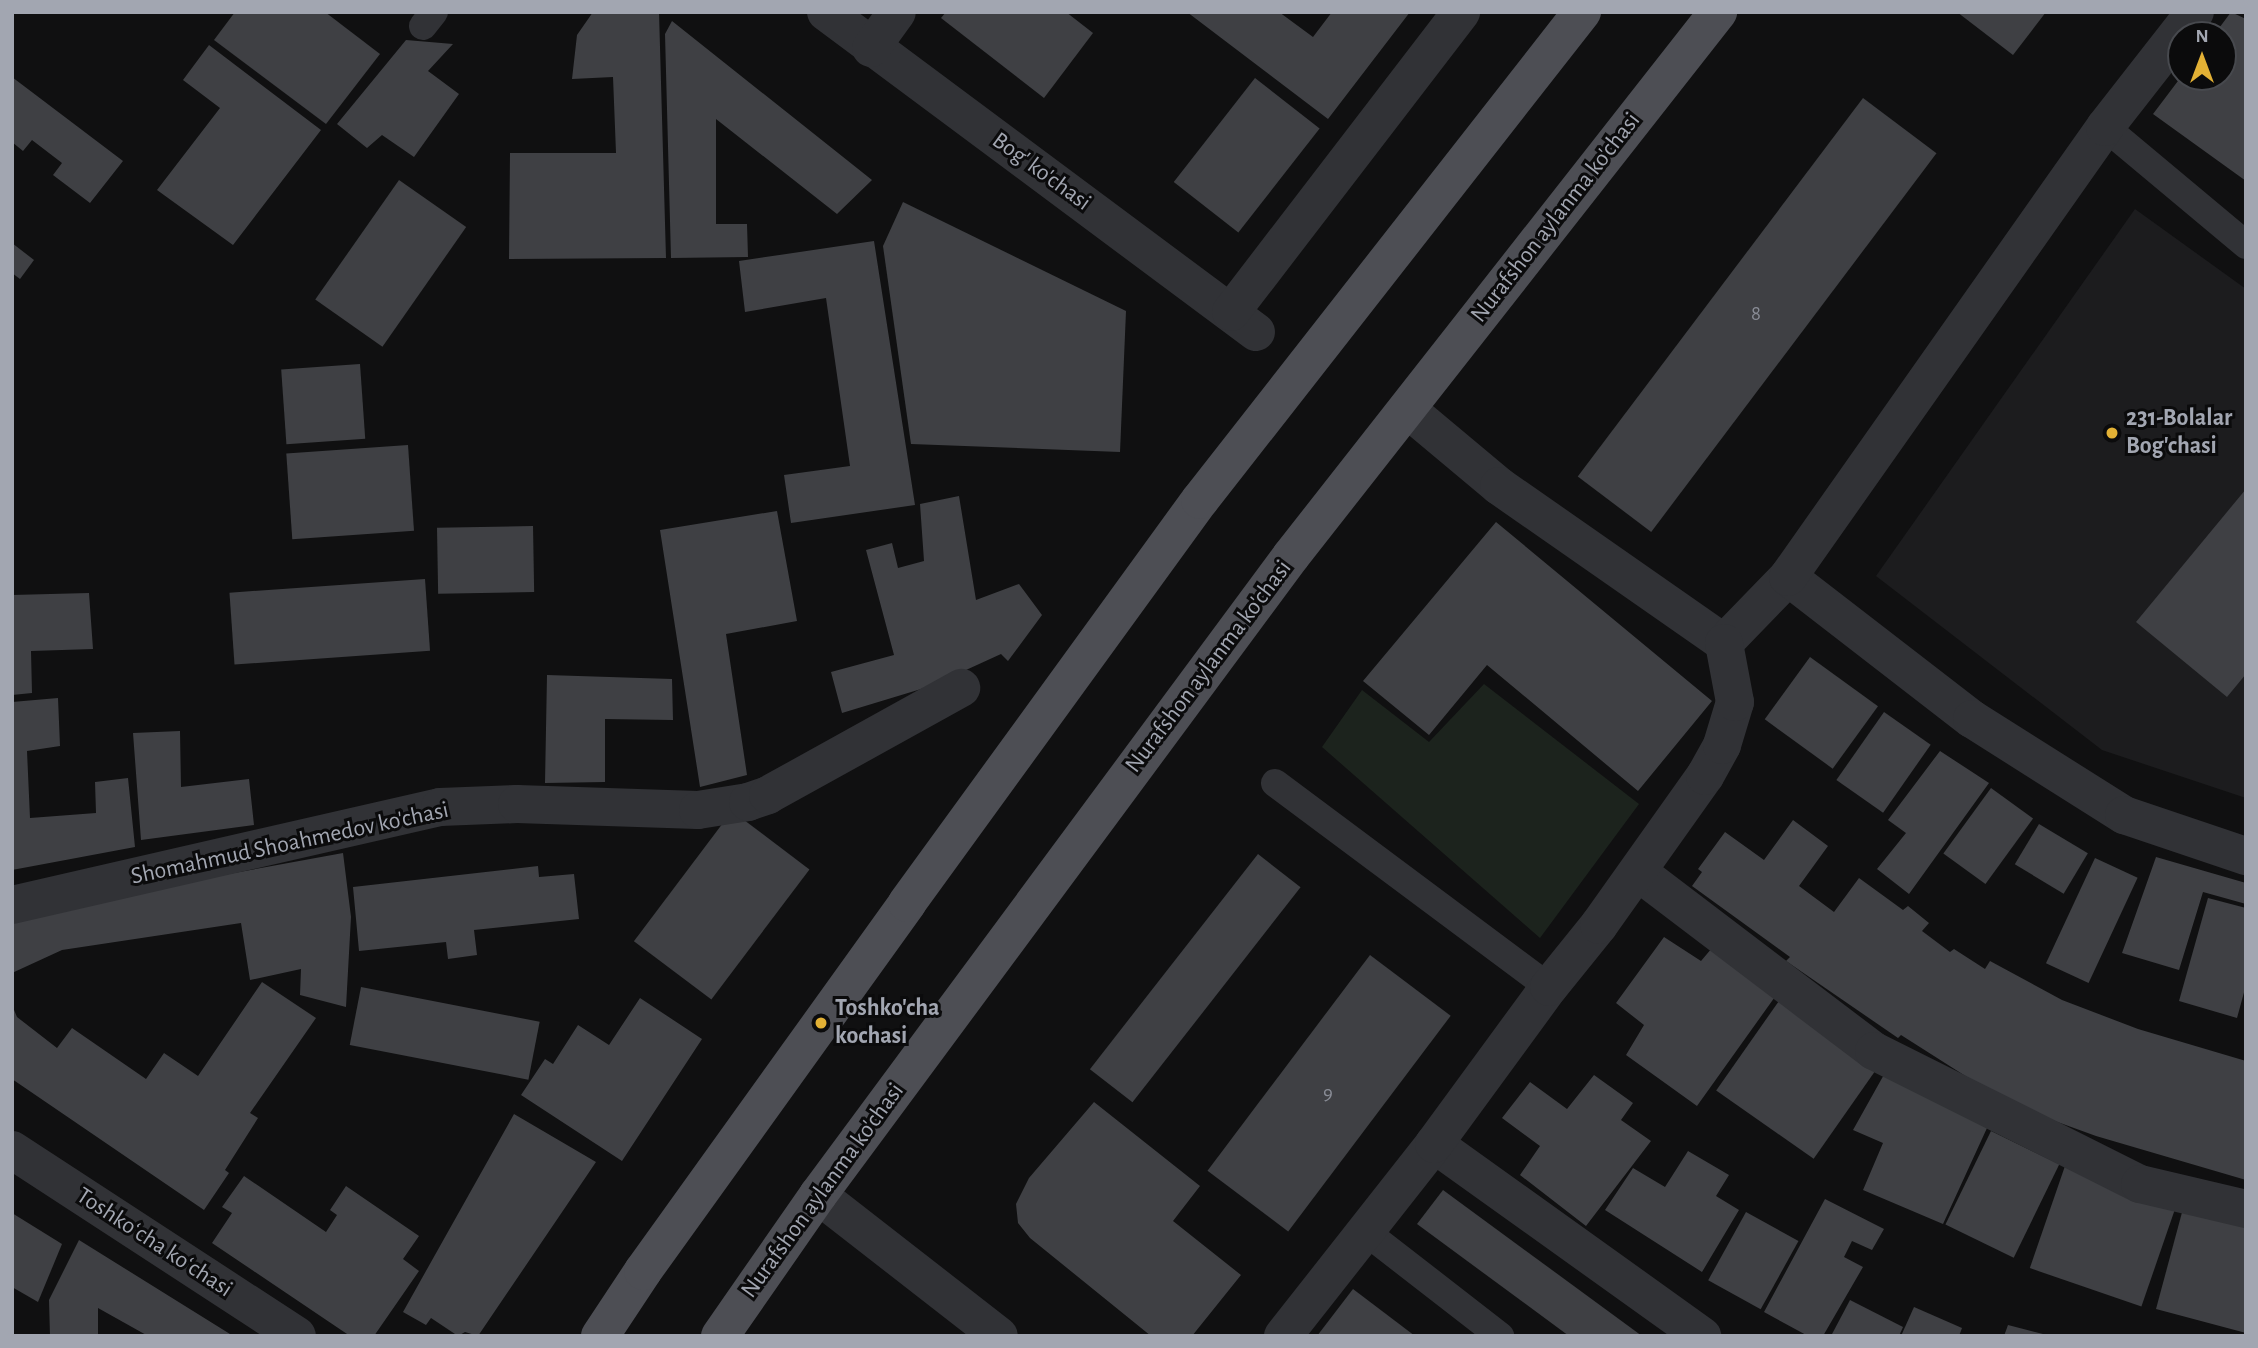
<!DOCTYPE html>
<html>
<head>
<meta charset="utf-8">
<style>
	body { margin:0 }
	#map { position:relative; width:2258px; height:1348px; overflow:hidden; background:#101011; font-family:"Alegreya Sans",sans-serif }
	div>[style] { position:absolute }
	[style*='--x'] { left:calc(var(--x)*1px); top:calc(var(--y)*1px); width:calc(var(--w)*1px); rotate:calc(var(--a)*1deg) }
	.built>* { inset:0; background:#1c1c1e }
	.green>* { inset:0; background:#1c231d }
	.building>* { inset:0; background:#3f4044; transform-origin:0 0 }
	.lane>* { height:28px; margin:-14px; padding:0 14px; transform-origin:14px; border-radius:14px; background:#313236 }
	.street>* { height:38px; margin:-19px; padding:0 19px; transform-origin:19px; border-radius:19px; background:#313236 }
	.primary>* { height:38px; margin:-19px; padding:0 19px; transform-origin:19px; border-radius:19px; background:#4d4e54 }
	.dots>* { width:19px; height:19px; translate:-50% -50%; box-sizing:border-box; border:4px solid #0b0b0c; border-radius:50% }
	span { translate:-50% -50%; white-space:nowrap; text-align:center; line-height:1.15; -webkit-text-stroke:6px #0b0b0c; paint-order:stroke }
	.number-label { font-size:21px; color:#898c96 }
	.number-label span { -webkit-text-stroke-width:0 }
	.street-label { font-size:24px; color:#a2a6b1 }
	.poi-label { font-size:24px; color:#a2a6b1; font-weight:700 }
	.left { translate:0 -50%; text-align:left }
	.frame { position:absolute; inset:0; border:14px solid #a2a6b1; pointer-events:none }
	.north { position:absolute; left:2167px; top:21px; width:70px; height:70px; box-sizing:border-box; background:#0b0b0c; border:2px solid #47494e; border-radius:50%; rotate:0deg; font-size:19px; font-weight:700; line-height:28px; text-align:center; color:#a2a6b1 }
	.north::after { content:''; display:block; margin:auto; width:24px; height:32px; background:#e3b135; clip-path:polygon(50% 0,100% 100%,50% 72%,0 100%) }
</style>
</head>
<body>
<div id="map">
	<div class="built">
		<i style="clip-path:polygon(2135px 209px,2246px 289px,2246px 798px,2102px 750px,1876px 576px)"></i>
	</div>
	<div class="green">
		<i style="clip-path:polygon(1484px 684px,1639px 804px,1540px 938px,1322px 747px,1362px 690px,1429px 742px)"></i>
	</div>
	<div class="building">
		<i style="clip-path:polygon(235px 12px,325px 12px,380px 54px,326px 124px,214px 40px)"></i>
		<i style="clip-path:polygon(593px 12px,659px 12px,666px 258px,509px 259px,510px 153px,616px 153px,613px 77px,572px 79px,577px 35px)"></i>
		<i style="clip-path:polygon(946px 12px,1066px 12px,1093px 33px,1044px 98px,941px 18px)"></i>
		<i style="clip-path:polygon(1187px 12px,1279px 12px,1313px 37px,1332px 12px,1410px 12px,1328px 119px)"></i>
		<i style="clip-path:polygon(1957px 12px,2046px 12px,2013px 55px)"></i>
		<i style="clip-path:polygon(2231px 12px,2246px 19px,2246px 181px,2153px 114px,2181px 77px,2223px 77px,2223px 35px,2214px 35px)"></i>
		<i style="clip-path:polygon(672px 21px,872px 180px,837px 214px,716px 119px,716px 224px,747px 224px,748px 257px,671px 258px,665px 34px)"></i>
		<i style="clip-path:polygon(406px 40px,453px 44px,428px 71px,459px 94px,414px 157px,382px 135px,367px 148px,337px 124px)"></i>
		<i style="clip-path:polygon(209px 45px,321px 130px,233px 245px,157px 190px,220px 108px,183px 80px)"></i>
		<i style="clip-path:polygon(12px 77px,123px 161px,90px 203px,53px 175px,62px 163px,32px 140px,23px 151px,12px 142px)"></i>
		<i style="left:1255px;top:78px;width:82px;height:132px;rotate:38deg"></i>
		<i style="left:1863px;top:98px;width:92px;height:474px;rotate:37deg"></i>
		<i style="left:399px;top:180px;width:82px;height:146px;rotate:35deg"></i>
		<i style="clip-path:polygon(903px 202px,1126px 311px,1120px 452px,911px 444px,883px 246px)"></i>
		<i style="clip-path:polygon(874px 241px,915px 505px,791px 523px,784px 475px,850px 466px,826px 298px,745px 312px,739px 261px)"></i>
		<i style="clip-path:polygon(12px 243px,34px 260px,20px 279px,12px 273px)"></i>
		<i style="left:360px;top:364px;width:75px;height:79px;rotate:86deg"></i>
		<i style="left:408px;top:445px;width:86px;height:122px;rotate:86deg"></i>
		<i style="clip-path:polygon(2246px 489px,2246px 674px,2227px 697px,2136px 622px)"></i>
		<i style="clip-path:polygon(959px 496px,976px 600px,1019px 584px,1042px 615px,1008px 661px,1001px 654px,931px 686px,842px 713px,831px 672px,894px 655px,866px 550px,892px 543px,898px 568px,924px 561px,920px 504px)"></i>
		<i style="clip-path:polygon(777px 511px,797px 621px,726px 634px,747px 775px,700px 787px,660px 530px)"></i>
		<i style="clip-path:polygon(1496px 522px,1712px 701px,1638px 791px,1487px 665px,1429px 735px,1363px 681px)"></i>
		<i style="left:533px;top:526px;width:66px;height:96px;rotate:89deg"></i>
		<i style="left:425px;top:579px;width:72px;height:196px;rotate:86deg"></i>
		<i style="clip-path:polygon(89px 593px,93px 649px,31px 651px,32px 693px,12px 695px,12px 595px)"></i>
		<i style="left:1810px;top:657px;width:84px;height:77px;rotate:36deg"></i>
		<i style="clip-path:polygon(547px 675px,672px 679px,673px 720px,605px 719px,605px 782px,545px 783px)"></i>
		<i style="clip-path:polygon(58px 698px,60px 746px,27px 751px,30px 818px,96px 813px,95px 782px,128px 778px,135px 847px,12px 870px,12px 702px)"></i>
		<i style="left:1884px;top:712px;width:57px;height:83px;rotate:35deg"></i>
		<i style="clip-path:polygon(180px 731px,181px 787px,249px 779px,254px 825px,141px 840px,133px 733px)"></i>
		<i style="clip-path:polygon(1940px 751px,1989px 783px,1909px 894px,1877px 869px,1906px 833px,1888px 820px)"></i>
		<i style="left:1991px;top:788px;width:52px;height:81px;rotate:36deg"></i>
		<i style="left:732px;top:811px;width:97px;height:163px;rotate:37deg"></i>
		<i style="clip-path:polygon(1793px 820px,1828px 846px,1799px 886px,1834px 912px,1859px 878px,1903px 910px,1908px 906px,1929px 923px,1922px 931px,1950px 952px,1954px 949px,1985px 969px,1990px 961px,2062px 1000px,2138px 1029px,2246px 1061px,2246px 1180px,2096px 1136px,2011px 1105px,1901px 1035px,1898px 1038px,1786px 961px,1790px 957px,1692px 886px,1702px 872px,1698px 869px,1725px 832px,1764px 860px)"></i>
		<i style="left:2039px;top:824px;width:57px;height:47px;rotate:31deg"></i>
		<i style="clip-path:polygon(343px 853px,351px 917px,346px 1007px,300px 995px,301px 969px,250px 980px,241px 923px,62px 950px,12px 973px,12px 923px,32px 910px)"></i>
		<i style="left:1258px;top:854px;width:54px;height:273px;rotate:38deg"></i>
		<i style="clip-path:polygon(2156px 857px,2246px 883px,2246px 904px,2203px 892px,2179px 970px,2122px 953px)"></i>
		<i style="left:2095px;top:858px;width:47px;height:116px;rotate:25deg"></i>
		<i style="clip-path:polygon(538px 866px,539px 877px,574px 874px,579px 919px,474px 930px,477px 955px,448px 959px,446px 942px,359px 951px,353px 887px)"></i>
		<i style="clip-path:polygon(2208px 898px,2246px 908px,2246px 985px,2237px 1018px,2179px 1001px)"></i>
		<i style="clip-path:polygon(1664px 937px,1701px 961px,1712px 948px,1777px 994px,1697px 1106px,1626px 1055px,1644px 1025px,1616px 1003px)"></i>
		<i style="left:1370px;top:955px;width:101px;height:270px;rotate:37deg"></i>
		<i style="clip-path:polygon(262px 982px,316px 1018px,250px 1113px,258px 1118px,225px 1170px,229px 1173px,204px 1210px,12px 1079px,12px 1005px,17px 1017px,57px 1048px,72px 1028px,146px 1079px,164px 1053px,198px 1076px)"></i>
		<i style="left:361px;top:987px;width:182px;height:59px;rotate:11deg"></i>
		<i style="clip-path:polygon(640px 998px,702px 1039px,622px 1161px,521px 1095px,545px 1059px,553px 1064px,578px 1025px,609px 1045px)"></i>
		<i style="left:1781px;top:998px;width:119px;height:113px;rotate:35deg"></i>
		<i style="clip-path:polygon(1886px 1071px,1987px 1128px,1943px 1224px,1863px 1190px,1883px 1143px,1853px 1130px)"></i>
		<i style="clip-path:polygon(1594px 1075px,1633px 1103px,1621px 1120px,1651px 1141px,1586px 1226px,1520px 1175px,1540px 1146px,1502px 1118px,1530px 1082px,1567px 1109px)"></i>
		<i style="clip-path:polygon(1094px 1102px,1200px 1186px,1173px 1221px,1241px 1275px,1192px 1336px,1151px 1336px,1030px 1238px,1018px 1223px,1016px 1204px,1029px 1178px)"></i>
		<i style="clip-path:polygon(514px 1114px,596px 1162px,478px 1336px,465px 1332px,458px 1336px,431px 1318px,426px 1325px,403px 1312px)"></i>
		<i style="left:1991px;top:1131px;width:76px;height:104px;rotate:26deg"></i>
		<i style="clip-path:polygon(1688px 1151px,1729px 1175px,1716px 1196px,1739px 1210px,1702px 1272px,1605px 1210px,1633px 1168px,1665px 1187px)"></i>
		<i style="left:2065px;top:1166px;width:118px;height:108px;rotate:19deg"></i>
		<i style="clip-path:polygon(244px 1176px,326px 1232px,337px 1215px,330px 1210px,346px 1186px,419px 1236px,403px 1259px,419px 1271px,374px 1336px,350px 1336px,212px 1243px,232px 1213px,222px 1207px)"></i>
		<i style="clip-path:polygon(1443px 1190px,1642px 1336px,1569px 1336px,1417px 1224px)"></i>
		<i style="clip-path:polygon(1825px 1199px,1884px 1229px,1872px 1250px,1852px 1241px,1844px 1257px,1863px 1267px,1823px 1336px,1808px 1336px,1764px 1312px)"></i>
		<i style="clip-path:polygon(2184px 1205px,2246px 1222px,2246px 1333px,2156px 1309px)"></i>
		<i style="left:1746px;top:1212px;width:60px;height:78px;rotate:29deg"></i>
		<i style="clip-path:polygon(12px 1213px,62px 1244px,38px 1302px,12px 1287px)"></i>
		<i style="clip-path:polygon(79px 1240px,230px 1334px,229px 1336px,148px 1336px,98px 1308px,98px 1336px,50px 1336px,49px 1300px)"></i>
		<i style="clip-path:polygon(1353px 1289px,1415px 1336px,1317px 1336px)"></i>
		<i style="clip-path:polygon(1850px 1300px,1903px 1327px,1899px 1336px,1831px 1336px)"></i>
		<i style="clip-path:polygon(1914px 1307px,1962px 1328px,1959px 1336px,1901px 1336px)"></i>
		<i style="clip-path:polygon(2008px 1325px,2047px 1335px,2046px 1336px,2004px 1336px)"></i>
	</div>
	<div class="lane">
		<i style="--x:423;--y:26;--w:18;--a:-52"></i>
		<i style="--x:2105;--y:127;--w:184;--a:39.9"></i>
		<i style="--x:1275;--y:783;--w:342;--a:36.7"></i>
		<i style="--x:1366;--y:1232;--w:170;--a:37.8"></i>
	</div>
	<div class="street">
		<i style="--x:826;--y:12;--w:536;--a:36.66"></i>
		<i style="--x:871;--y:48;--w:44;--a:-54.2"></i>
		<i style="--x:1231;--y:312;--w:378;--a:-52.5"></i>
		<i style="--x:1407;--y:409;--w:120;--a:39.9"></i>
		<i style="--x:1499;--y:486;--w:274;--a:34.9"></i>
		<i style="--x:1724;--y:643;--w:92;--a:-45.9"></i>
		<i style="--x:1788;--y:577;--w:232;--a:37.7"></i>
		<i style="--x:1972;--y:719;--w:180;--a:32.3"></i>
		<i style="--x:2124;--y:815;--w:129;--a:18.6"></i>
		<i style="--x:1788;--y:577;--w:550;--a:-54.84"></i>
		<i style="--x:2105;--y:127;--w:146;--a:-52"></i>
		<i style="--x:1638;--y:872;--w:296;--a:37.2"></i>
		<i style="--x:1874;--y:1051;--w:297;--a:26.6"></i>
		<i style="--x:2140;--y:1184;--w:109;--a:13.3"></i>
		<i style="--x:12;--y:905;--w:439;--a:-12.9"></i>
		<i style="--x:440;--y:807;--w:77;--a:-2.2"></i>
		<i style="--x:517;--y:804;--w:181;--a:1.9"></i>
		<i style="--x:698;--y:810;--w:51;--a:-9.1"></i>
		<i style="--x:748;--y:802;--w:21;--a:-19"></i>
		<i style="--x:768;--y:795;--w:221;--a:-29"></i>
		<i style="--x:1434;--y:1144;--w:330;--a:35.6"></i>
		<i style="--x:12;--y:1150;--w:340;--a:33.1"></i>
		<i style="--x:818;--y:1195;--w:229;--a:37.9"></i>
		<i style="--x:1283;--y:1336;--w:244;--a:-51.8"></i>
		<i style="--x:1434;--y:1144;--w:195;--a:-53.8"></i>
		<i style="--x:1549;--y:987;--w:80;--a:-51.1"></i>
		<i style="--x:1599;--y:925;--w:183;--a:-54.6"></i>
		<i style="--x:1705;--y:776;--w:35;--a:-61"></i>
		<i style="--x:1722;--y:745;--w:45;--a:-73.2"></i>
		<i style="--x:1735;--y:702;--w:60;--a:-100.6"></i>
	</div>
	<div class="primary">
		<i style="--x:600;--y:1336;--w:78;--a:-56.5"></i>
		<i style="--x:643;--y:1271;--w:453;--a:-54.3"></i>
		<i style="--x:907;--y:903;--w:498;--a:-54"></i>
		<i style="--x:1200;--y:500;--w:620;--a:-51.95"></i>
		<i style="--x:720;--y:1336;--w:172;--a:-55.2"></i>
		<i style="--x:818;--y:1195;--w:795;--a:-53.49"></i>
		<i style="--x:1291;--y:556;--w:692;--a:-51.87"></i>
	</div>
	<div class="dots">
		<i style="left:2112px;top:433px;background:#e3b135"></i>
		<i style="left:821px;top:1023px;background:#e3b135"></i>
	</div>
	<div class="number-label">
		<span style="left:1756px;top:314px">8</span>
		<span style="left:1328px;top:1093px">9</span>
	</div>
	<div class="street-label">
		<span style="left:1041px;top:172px;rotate:36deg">Bog' ko'chasi</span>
		<span style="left:1556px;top:218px;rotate:-52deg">Nurafshon aylanma ko'chasi</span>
		<span style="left:1209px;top:667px;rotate:-53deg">Nurafshon aylanma ko'chasi</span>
		<span style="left:290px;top:844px;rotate:-12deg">Shomahmud Shoahmedov ko'chasi</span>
		<span style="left:823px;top:1191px;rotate:-54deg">Nurafshon aylanma ko'chasi</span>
		<span style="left:154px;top:1243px;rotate:33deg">Toshkoʻcha koʻchasi</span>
	</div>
	<div class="poi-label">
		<span class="left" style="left:2126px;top:433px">231-Bolalar<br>Bog'chasi</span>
		<span class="left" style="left:835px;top:1023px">Toshko'cha<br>kochasi</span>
	</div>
	<div class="frame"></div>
	<div class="north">N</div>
</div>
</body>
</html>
